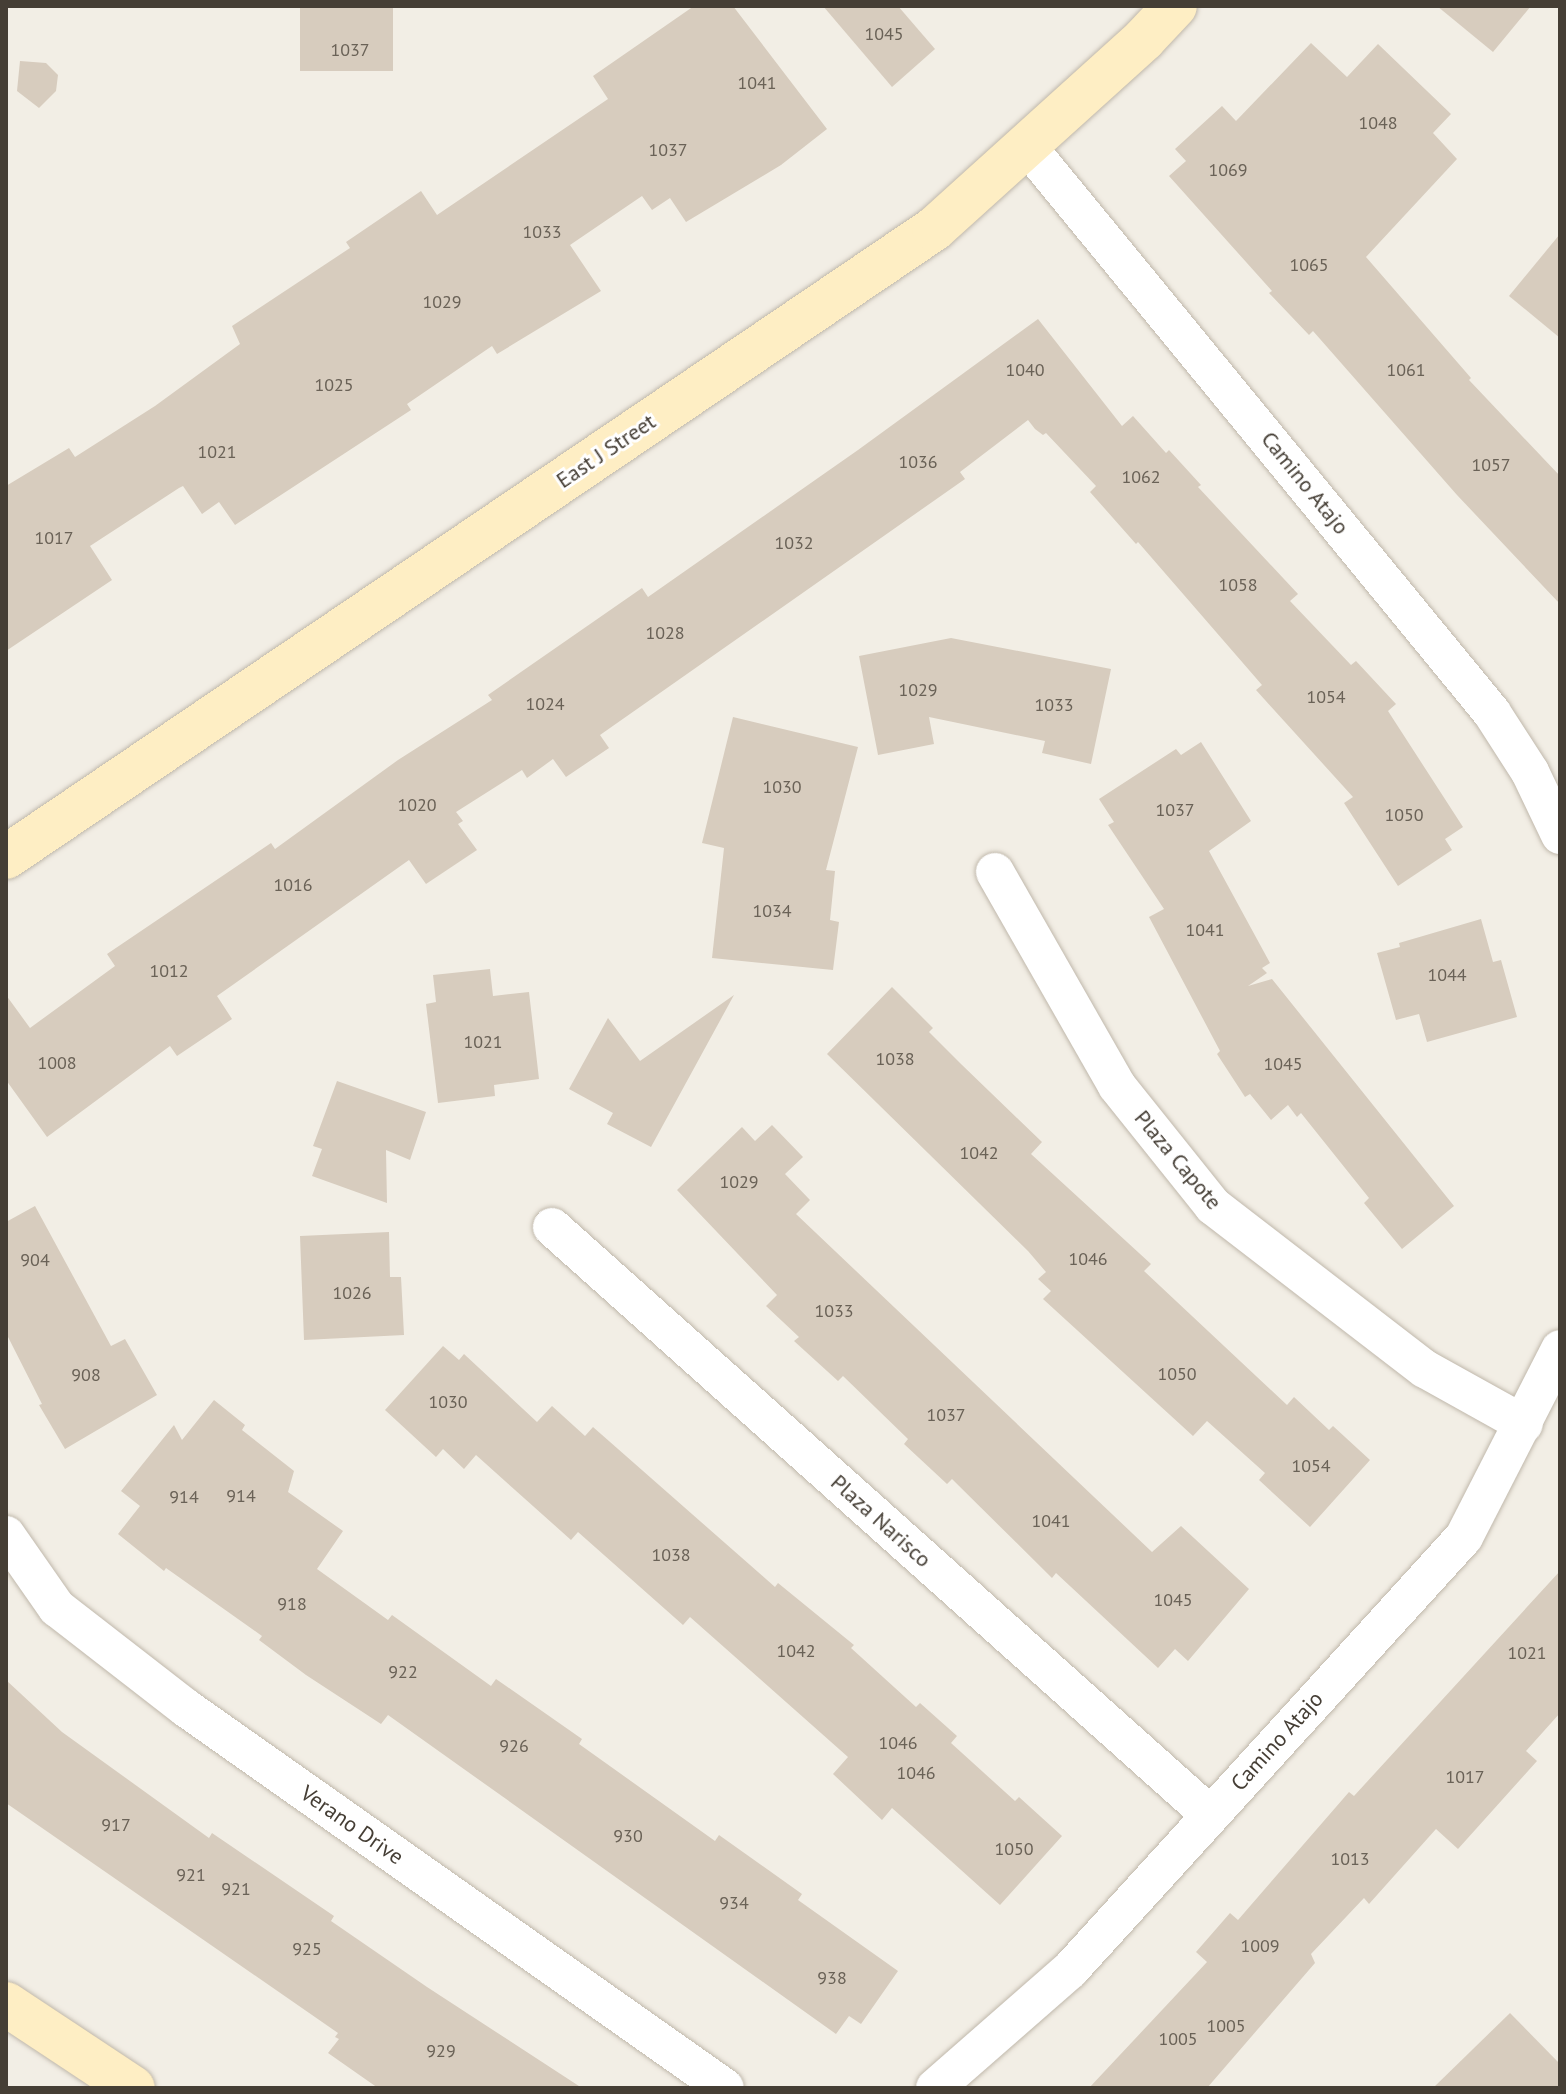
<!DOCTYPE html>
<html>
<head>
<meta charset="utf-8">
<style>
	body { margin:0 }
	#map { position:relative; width:1566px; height:2094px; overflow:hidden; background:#f2eee5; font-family:"PT Sans",sans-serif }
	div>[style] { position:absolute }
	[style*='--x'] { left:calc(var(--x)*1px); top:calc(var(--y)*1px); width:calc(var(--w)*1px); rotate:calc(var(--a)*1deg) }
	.building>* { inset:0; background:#d7ccbe; transform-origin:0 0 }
	.roads { filter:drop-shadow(0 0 2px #c0b8ab) drop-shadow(0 0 2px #c0b8ab) }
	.street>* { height:38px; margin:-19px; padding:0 19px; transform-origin:19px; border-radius:19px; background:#fff }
	.secondary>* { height:44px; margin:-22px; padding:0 22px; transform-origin:22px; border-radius:22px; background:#feeec4 }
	span { translate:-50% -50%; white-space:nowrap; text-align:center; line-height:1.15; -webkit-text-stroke:6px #fff; paint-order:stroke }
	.number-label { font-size:18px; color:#6a6257 }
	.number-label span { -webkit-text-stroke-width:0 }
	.street-label { font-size:22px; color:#453e35 }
	.frame { position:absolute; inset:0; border:8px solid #453e35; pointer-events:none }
</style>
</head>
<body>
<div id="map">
	<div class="building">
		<i style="left:300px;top:6px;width:93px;height:65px"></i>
		<i style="clip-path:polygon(694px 6px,733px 6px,827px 129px,781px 165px,686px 222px,670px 198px,652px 210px,642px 196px,570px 245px,601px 291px,497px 354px,492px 346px,407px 404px,411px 410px,235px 525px,219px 502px,202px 514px,183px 486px,179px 488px,90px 546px,112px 580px,6px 651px,6px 486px,69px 448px,75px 457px,155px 406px,240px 344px,232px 326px,350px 248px,346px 242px,421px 191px,437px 215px,608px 99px,593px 76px)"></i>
		<i style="clip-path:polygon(823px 6px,898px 6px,935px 49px,892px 87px)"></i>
		<i style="clip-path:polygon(1437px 6px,1531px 6px,1493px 52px)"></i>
		<i style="clip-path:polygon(1311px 43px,1347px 77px,1378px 44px,1451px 114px,1433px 133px,1457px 159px,1366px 257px,1471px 378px,1469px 380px,1560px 476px,1560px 604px,1457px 495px,1313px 331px,1309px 335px,1269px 293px,1272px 291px,1169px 176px,1186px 161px,1175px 149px,1222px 106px,1236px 121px)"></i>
		<i style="clip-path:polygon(20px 61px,46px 63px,58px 75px,56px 91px,39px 108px,17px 91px)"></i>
		<i style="clip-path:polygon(1560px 234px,1560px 338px,1509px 296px)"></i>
		<i style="clip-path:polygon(1038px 319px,1122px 426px,1133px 416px,1166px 453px,1169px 450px,1201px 485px,1198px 487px,1298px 594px,1290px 601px,1351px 665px,1356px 661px,1396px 704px,1388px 711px,1463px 827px,1445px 839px,1452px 850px,1398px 886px,1344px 803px,1353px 797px,1256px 690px,1262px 685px,1138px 542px,1136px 544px,1090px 492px,1096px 486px,1046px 433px,1043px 435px,1035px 429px,1028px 420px,960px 472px,965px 479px,600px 735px,609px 748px,566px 777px,553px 759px,527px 778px,522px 770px,456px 812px,463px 821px,458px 824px,477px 850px,426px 884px,409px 860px,217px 996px,232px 1019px,177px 1056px,170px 1046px,47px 1137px,6px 1080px,6px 995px,30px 1028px,115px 966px,107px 954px,271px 843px,275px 849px,398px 760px,492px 700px,488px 695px,642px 588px,648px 597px,858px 450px)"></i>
		<i style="clip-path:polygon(951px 638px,1111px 669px,1091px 764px,1042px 753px,1045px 741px,929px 717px,934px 744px,878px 755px,859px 656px)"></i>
		<i style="clip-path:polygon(733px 717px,858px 747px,826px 870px,835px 871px,830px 920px,839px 922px,833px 970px,712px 958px,724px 848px,702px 843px)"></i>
		<i style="clip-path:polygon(1201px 742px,1251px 821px,1209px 851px,1270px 963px,1262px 968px,1267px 973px,1248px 986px,1272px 979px,1454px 1206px,1402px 1249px,1364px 1203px,1369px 1198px,1301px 1113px,1297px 1117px,1288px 1105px,1271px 1120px,1250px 1094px,1245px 1097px,1217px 1054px,1220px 1051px,1149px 917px,1164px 909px,1108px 825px,1114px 822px,1099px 799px,1176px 749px,1181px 755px)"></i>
		<i style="clip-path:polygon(1481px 919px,1493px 962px,1501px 960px,1517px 1017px,1427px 1042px,1419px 1014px,1396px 1020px,1377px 953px,1400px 947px,1399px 943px)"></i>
		<i style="clip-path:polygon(490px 969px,493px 996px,529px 992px,539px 1079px,494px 1085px,495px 1096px,438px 1103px,426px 1004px,436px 1002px,433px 975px)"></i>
		<i style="clip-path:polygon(892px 987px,933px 1028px,929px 1032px,961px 1064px,1042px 1142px,1031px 1154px,1151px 1264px,1144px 1271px,1287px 1405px,1294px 1397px,1329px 1430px,1333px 1426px,1370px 1460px,1310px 1527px,1259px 1480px,1265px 1473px,1207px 1421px,1193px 1436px,1043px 1299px,1051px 1291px,1038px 1279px,1046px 1272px,1028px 1251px,827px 1054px)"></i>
		<i style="clip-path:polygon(734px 995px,651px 1147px,607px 1124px,613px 1113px,569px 1089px,608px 1018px,640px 1061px)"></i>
		<i style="clip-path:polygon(337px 1081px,426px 1112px,410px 1160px,386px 1150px,387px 1203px,312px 1176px,322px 1149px,313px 1146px)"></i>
		<i style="clip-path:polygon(772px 1125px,803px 1157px,785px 1174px,810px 1200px,796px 1214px,1152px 1552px,1181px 1526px,1249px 1589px,1188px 1661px,1175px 1649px,1158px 1668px,1056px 1573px,1052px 1578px,952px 1479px,947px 1484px,904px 1444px,908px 1439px,843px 1376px,838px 1381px,794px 1341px,799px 1337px,766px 1306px,777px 1295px,677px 1190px,742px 1127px,755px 1141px)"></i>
		<i style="clip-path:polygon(35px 1206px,111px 1346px,125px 1339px,157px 1395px,65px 1449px,39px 1405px,42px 1404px,6px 1333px,6px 1222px)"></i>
		<i style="clip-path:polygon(389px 1232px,390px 1277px,401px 1277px,404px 1335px,304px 1340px,300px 1236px)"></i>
		<i style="clip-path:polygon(443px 1346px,459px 1360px,464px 1354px,537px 1422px,552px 1406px,585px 1436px,593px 1427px,775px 1587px,778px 1583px,854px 1645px,851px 1648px,916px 1707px,920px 1703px,957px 1736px,951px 1743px,1015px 1801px,1019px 1797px,1062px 1836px,1000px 1905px,892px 1808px,882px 1820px,833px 1774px,848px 1757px,690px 1617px,683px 1625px,578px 1532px,571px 1540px,476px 1455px,464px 1469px,443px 1449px,436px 1457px,385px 1410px)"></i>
		<i style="clip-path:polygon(214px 1400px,245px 1425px,242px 1430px,294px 1471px,288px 1492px,343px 1531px,317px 1569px,388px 1620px,392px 1615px,491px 1686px,496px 1679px,582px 1739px,579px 1744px,715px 1841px,719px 1835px,802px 1894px,798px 1900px,898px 1971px,861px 2024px,849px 2016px,836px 2034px,388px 1715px,381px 1724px,306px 1675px,259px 1640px,262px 1636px,166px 1568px,164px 1571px,118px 1534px,140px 1506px,121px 1491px,174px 1425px,182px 1440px)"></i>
		<i style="clip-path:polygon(1560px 1571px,1560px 1713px,1526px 1751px,1537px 1761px,1458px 1849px,1436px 1829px,1369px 1904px,1364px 1898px,1311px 1954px,1315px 1963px,1207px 2088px,1089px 2088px,1207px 1962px,1196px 1952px,1230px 1913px,1238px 1920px,1349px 1792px,1354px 1796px)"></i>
		<i style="clip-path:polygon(6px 1680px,62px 1732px,209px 1838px,212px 1833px,334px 1916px,331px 1921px,427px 1987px,582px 2088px,378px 2088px,328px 2053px,339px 2039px,335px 2037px,338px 2033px,6px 1803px)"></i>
		<i style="clip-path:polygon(1510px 2013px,1560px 2064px,1560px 2088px,1433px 2088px)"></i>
	</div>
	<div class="roads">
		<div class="street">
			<i style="--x:1027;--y:146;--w:733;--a:50.64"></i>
			<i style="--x:1492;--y:713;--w:70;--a:57.2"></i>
			<i style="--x:1530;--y:772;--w:70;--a:64.5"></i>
			<i style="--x:995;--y:872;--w:246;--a:60.3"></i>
			<i style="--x:1117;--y:1086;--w:154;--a:51.3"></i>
			<i style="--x:1213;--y:1206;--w:267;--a:37.6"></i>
			<i style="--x:1425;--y:1369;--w:113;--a:29.1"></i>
			<i style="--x:552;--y:1227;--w:882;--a:41.78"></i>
			<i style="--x:6;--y:1535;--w:89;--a:55.1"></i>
			<i style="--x:57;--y:1608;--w:163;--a:37.8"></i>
			<i style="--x:186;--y:1708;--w:659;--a:35.18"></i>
			<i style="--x:935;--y:2088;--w:179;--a:-41.2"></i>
			<i style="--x:1070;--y:1970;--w:585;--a:-47.7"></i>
			<i style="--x:1464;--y:1537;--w:211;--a:-62.9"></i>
		</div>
		<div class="secondary">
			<i style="--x:6;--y:857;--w:1121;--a:-34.09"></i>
			<i style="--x:934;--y:229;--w:283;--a:-42.1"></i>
			<i style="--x:1144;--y:39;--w:45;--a:-46.8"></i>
			<i style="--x:6;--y:2004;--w:152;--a:33.5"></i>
		</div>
	</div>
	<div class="number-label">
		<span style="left:884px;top:34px">1045</span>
		<span style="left:350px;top:50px">1037</span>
		<span style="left:757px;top:83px">1041</span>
		<span style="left:1378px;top:123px">1048</span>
		<span style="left:668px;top:150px">1037</span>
		<span style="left:1228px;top:170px">1069</span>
		<span style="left:542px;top:232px">1033</span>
		<span style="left:1309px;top:265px">1065</span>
		<span style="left:442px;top:302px">1029</span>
		<span style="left:1025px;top:370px">1040</span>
		<span style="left:1406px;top:370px">1061</span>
		<span style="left:334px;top:385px">1025</span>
		<span style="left:217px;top:452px">1021</span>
		<span style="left:918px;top:462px">1036</span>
		<span style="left:1491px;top:465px">1057</span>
		<span style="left:1141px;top:477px">1062</span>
		<span style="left:54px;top:538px">1017</span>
		<span style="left:794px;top:543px">1032</span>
		<span style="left:1238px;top:585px">1058</span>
		<span style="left:665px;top:633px">1028</span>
		<span style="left:918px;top:690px">1029</span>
		<span style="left:1326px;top:697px">1054</span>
		<span style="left:545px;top:704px">1024</span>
		<span style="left:1054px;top:705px">1033</span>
		<span style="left:782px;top:787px">1030</span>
		<span style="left:417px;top:805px">1020</span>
		<span style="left:1175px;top:810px">1037</span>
		<span style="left:1404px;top:815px">1050</span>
		<span style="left:293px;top:885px">1016</span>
		<span style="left:772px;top:911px">1034</span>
		<span style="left:1205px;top:930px">1041</span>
		<span style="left:169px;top:971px">1012</span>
		<span style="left:1447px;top:975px">1044</span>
		<span style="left:483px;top:1042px">1021</span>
		<span style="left:895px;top:1059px">1038</span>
		<span style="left:57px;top:1063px">1008</span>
		<span style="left:1283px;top:1064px">1045</span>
		<span style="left:979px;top:1153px">1042</span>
		<span style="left:739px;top:1182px">1029</span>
		<span style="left:1088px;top:1259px">1046</span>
		<span style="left:35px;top:1260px">904</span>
		<span style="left:352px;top:1293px">1026</span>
		<span style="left:834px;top:1311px">1033</span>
		<span style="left:1177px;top:1374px">1050</span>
		<span style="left:86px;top:1375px">908</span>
		<span style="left:448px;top:1402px">1030</span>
		<span style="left:946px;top:1415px">1037</span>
		<span style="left:1311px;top:1466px">1054</span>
		<span style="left:241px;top:1496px">914</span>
		<span style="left:184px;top:1497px">914</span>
		<span style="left:1051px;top:1521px">1041</span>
		<span style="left:671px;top:1555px">1038</span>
		<span style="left:1173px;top:1600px">1045</span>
		<span style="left:292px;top:1604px">918</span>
		<span style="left:796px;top:1651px">1042</span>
		<span style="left:1527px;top:1653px">1021</span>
		<span style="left:403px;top:1672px">922</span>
		<span style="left:898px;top:1743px">1046</span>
		<span style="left:514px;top:1746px">926</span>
		<span style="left:916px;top:1773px">1046</span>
		<span style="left:1465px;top:1777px">1017</span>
		<span style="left:116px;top:1825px">917</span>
		<span style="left:628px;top:1836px">930</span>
		<span style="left:1014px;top:1849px">1050</span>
		<span style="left:1350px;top:1859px">1013</span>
		<span style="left:191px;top:1875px">921</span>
		<span style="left:236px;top:1889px">921</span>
		<span style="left:734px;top:1903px">934</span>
		<span style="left:1260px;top:1946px">1009</span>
		<span style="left:307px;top:1949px">925</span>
		<span style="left:832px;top:1978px">938</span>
		<span style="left:1226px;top:2026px">1005</span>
		<span style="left:1178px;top:2039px">1005</span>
		<span style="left:441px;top:2051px">929</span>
	</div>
	<div class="street-label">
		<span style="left:606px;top:451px;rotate:-34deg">East J Street</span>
		<span style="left:1305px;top:483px;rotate:51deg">Camino Atajo</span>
		<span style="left:1178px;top:1160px;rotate:50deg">Plaza Capote</span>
		<span style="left:881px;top:1521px;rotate:42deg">Plaza Narisco</span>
		<span style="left:1277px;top:1741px;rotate:-48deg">Camino Atajo</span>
		<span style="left:352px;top:1825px;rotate:35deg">Verano Drive</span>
	</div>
	<div class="frame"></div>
</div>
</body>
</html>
